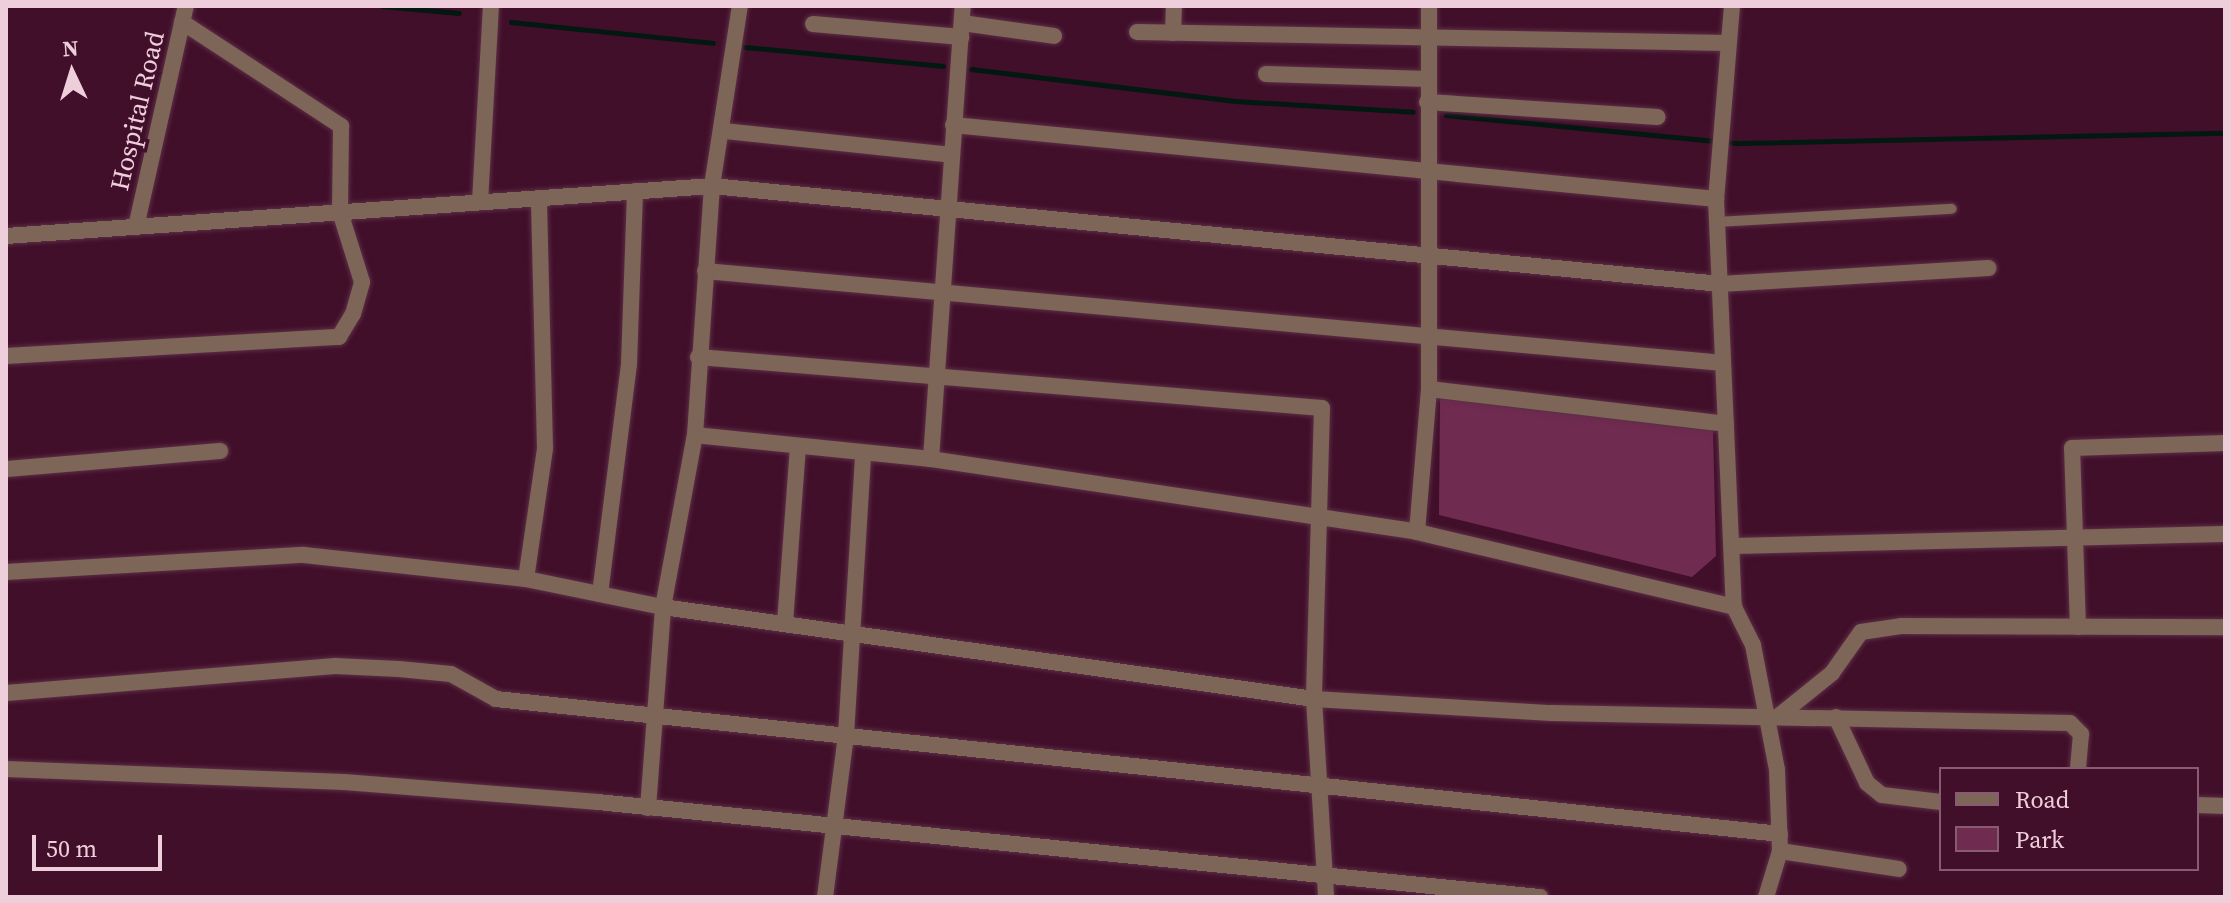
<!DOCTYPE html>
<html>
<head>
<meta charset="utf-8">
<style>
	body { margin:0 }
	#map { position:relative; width:2231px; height:903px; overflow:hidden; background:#410f2a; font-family:"Source Serif 4",serif }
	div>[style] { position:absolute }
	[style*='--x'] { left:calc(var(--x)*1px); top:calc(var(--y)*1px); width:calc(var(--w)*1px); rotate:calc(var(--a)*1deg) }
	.green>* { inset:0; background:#702b50 }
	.stream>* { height:5px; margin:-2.5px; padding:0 2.5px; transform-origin:2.5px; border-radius:2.5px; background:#031811 }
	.roads { filter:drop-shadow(0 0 2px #5d2e46) drop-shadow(0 0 2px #5d2e46) }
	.service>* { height:10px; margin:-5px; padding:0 5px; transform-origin:5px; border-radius:5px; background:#7d6557 }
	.minor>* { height:16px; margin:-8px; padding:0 8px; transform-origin:8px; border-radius:8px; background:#7d6557 }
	span { translate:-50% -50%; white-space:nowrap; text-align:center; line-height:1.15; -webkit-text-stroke:7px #410f2a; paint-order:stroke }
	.street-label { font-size:26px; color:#efcedc }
	.frame { position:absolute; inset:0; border:8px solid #efcedc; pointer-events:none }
	.legend { position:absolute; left:1939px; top:767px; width:260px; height:104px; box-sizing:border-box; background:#410f2a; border:2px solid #875b71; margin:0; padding:10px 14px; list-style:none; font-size:24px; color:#efcedc }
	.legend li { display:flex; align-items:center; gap:16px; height:40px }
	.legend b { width:40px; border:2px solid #875b71 }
	.north { position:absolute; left:32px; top:32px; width:80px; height:80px; -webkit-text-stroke:6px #410f2a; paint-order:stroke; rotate:356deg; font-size:22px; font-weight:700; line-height:32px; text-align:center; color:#efcedc }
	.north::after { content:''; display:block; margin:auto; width:28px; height:36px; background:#efcedc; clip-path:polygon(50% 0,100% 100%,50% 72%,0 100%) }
	.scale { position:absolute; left:32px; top:835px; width:130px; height:36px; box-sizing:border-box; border:4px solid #efcedc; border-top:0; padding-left:10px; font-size:24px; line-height:28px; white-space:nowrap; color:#efcedc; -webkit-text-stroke:6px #410f2a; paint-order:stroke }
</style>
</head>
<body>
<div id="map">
	<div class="green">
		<i style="clip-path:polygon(1440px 398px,1713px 428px,1716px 556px,1692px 577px,1439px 515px)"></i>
	</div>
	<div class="stream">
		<i style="--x:382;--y:6;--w:77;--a:5.2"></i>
		<i style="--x:511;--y:22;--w:203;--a:5.9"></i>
		<i style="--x:745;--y:47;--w:199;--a:5.5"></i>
		<i style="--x:971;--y:69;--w:266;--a:6.9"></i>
		<i style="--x:1235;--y:101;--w:178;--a:3.5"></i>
		<i style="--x:1446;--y:115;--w:294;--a:5.5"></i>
		<i style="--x:1739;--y:143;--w:486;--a:-1.2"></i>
	</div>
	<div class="roads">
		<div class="service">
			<i style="--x:1717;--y:222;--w:235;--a:-3.2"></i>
		</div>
		<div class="minor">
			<i style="--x:1732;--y:6;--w:194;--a:94.7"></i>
			<i style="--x:1716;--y:199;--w:408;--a:87.5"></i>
			<i style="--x:1734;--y:607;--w:42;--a:63.4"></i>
			<i style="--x:1753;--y:645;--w:127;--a:79.1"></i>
			<i style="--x:1777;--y:770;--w:81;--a:87.9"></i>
			<i style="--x:1780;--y:851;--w:48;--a:106.9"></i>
			<i style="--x:962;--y:23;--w:93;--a:8"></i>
			<i style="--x:813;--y:24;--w:149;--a:5"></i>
			<i style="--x:1137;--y:32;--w:590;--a:1.07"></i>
			<i style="--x:1173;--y:33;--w:27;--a:-88"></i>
			<i style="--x:1266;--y:74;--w:162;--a:1.8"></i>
			<i style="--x:1427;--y:102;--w:231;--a:3.7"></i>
			<i style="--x:953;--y:125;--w:767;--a:5.54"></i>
			<i style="--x:724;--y:131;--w:228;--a:6"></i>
			<i style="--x:480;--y:202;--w:196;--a:-86.8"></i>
			<i style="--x:136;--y:227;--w:227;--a:-77.3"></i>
			<i style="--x:6;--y:236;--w:708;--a:-4.05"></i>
			<i style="--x:712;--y:186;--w:1013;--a:5.55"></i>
			<i style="--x:1720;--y:284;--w:269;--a:-3.4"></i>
			<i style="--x:705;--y:271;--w:1022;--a:5.16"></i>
			<i style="--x:6;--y:356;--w:334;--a:-3.3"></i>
			<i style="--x:339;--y:337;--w:27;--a:-59"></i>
			<i style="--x:353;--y:314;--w:33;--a:-74"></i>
			<i style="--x:362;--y:282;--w:73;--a:-107.4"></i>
			<i style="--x:340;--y:212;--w:86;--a:-89.3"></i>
			<i style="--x:341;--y:126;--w:190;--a:-146.8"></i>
			<i style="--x:698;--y:357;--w:626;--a:4.67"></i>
			<i style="--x:1322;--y:408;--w:291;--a:91.6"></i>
			<i style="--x:1314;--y:699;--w:198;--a:86.5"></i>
			<i style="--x:1429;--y:389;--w:299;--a:6.7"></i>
			<i style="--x:695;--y:435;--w:237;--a:5.8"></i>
			<i style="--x:931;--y:459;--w:491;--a:8.5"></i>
			<i style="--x:1417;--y:532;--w:326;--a:13.3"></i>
			<i style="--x:931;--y:459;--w:454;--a:-86"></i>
			<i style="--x:6;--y:469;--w:215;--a:-4.8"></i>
			<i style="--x:1417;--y:532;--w:144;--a:-85.2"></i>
			<i style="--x:1429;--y:389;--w:383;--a:-90"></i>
			<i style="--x:1732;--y:546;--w:493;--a:-1.4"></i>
			<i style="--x:6;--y:572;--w:298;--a:-3.3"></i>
			<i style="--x:304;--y:555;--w:223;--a:6.2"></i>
			<i style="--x:526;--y:579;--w:140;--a:11.6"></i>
			<i style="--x:663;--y:607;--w:657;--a:8.04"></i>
			<i style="--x:1314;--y:699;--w:238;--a:3.4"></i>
			<i style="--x:1552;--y:713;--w:518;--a:1.11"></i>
			<i style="--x:2070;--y:723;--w:16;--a:45"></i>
			<i style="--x:2081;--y:734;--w:35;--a:95"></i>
			<i style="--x:526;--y:579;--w:132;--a:-81.7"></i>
			<i style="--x:545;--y:448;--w:250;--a:-91.4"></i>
			<i style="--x:600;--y:594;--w:232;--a:-82.8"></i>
			<i style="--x:629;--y:364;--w:173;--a:-88"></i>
			<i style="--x:785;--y:623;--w:175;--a:-85.8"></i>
			<i style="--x:2078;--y:627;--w:179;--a:-91.9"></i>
			<i style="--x:2072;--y:448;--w:153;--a:-1.9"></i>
			<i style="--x:6;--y:693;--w:330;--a:-4.7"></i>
			<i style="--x:335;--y:666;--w:64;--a:2.7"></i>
			<i style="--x:399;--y:669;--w:52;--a:5.5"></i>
			<i style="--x:451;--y:674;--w:51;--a:29.1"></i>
			<i style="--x:496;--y:699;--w:1291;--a:6"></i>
			<i style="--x:1780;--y:715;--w:67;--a:-38.9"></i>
			<i style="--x:1832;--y:673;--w:50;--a:-54.7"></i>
			<i style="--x:1861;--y:632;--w:40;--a:-8.5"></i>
			<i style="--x:1901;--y:626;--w:324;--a:0.2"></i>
			<i style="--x:1836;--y:717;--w:73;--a:64.8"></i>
			<i style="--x:1867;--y:783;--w:19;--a:39"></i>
			<i style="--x:1882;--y:795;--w:59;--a:6.8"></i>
			<i style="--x:6;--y:769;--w:338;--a:2.2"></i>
			<i style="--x:344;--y:782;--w:255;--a:4.5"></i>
			<i style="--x:598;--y:802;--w:947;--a:5.76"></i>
			<i style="--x:2197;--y:805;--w:28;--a:2"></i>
			<i style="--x:648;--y:808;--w:202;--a:-85.7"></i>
			<i style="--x:663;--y:607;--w:175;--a:-79.5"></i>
			<i style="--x:695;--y:435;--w:250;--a:-86.1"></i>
			<i style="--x:712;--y:186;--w:182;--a:-81.2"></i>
			<i style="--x:1780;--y:851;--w:120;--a:8.6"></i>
			<i style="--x:825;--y:897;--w:163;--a:-82.6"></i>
			<i style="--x:846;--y:735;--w:282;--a:-86.5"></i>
		</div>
	</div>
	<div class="street-label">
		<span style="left:138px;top:111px;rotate:-77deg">Hospital Road</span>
	</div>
	<div class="frame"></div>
	<ul class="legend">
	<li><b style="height:10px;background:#7d6557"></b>Road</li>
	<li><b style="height:22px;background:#702b50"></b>Park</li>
	</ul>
	<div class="north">N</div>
	<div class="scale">50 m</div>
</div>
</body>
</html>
